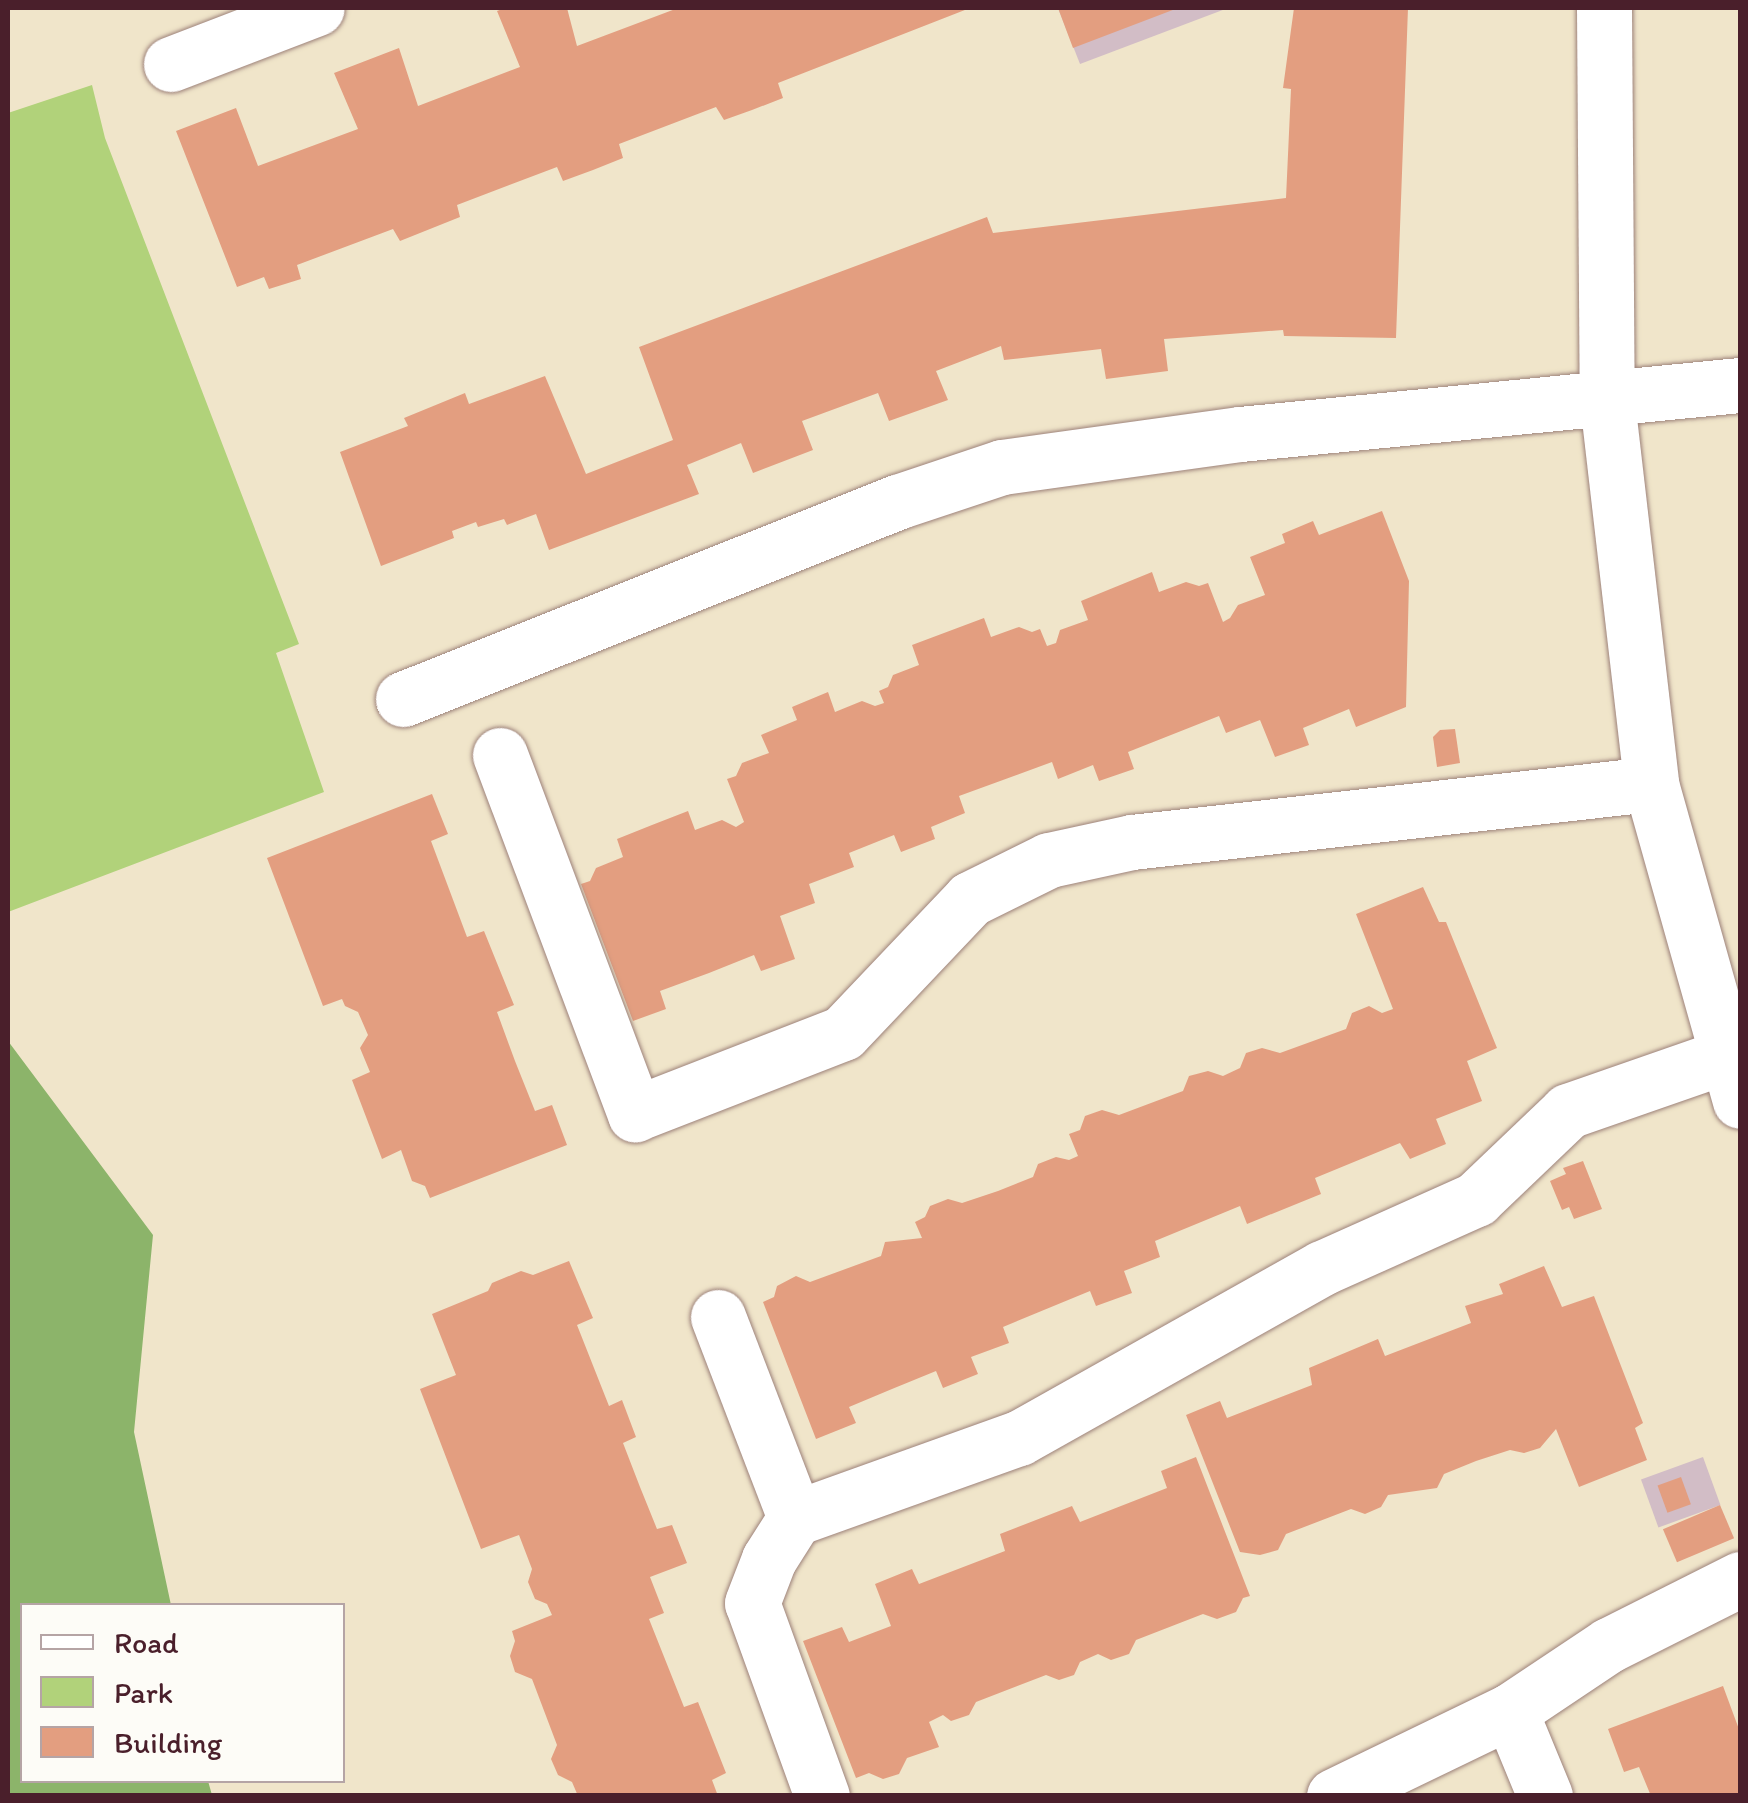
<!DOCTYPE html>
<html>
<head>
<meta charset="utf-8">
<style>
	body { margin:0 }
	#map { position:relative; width:1748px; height:1803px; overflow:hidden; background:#f0e5ca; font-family:Itim,sans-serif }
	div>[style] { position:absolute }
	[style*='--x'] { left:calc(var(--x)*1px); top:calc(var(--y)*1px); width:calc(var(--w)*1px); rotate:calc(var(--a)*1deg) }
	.industrial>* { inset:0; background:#d2bdc6; transform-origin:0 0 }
	.green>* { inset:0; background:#b1d27a }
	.forest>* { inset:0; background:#8cb46a }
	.building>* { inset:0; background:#e39e80; transform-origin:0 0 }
	.roads { filter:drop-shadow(0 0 2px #9d827a) drop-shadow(0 0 2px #9d827a) }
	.minor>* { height:55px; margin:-27.5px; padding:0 27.5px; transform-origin:27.5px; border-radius:27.5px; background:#fff }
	span { translate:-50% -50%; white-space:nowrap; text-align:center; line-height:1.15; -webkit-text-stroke:8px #fdfcf7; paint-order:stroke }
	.frame { position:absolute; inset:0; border:10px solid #4a1f2b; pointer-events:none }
	.legend { position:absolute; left:20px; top:1603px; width:325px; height:180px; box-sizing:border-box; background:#fdfcf7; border:2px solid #b5a4a5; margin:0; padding:12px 18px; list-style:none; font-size:30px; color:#4a1f2b }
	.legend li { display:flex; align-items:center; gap:20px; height:50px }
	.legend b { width:50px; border:2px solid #b5a4a5 }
</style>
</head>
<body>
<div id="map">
	<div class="industrial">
		<i style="clip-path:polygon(1058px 8px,1228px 8px,1080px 64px)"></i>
		<i style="left:1703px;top:1457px;width:51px;height:66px;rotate:70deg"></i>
	</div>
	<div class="green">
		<i style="clip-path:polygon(92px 85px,105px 138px,299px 644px,276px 653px,324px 792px,8px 912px,8px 113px)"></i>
	</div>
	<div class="forest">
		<i style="clip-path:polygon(8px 1041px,153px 1235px,134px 1432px,171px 1605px,22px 1606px,22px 1780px,208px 1781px,212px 1795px,8px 1795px)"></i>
	</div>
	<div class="building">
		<i style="clip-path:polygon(505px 8px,567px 8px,577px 46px,678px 8px,970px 8px,778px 83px,783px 98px,752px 110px,724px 120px,716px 107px,619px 144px,623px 158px,593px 170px,563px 181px,557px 167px,457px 205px,460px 217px,400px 241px,393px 229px,297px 265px,301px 279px,269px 289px,264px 277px,237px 287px,176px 131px,236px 108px,258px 166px,358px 129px,334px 73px,399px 48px,418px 106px,520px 67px,497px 11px)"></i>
		<i style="clip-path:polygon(1058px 8px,1178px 8px,1073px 48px)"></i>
		<i style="clip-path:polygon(1294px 8px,1408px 8px,1396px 338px,1284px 336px,1283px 330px,1164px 339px,1168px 371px,1106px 379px,1101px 349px,1004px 360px,1001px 346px,936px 371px,948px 400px,889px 421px,878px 393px,802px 421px,813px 450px,753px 473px,741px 443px,687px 465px,699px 494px,549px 550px,536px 514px,507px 525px,504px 519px,478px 527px,476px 522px,452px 531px,454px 538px,381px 566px,340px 452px,408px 426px,404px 418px,465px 393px,469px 404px,545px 376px,586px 474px,673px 440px,639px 347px,987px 217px,993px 233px,1286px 198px,1291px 89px,1283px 88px)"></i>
		<i style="clip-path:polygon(1382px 511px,1409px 581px,1406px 707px,1356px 727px,1349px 709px,1303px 728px,1309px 745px,1275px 757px,1260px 720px,1226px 733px,1219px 716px,1128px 752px,1134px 769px,1099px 781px,1093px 765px,1058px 779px,1052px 762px,959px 796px,965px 813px,931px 827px,935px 839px,901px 852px,894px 835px,849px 853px,854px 867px,809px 884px,815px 903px,780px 916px,795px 959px,761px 971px,754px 955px,709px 973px,660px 991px,666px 1009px,633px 1021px,581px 884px,590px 881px,596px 868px,623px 857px,617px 839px,652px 825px,688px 811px,695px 830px,722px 820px,736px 827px,744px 822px,727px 779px,736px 776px,742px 763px,769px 753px,761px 735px,797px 720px,792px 707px,828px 692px,835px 712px,862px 701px,875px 706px,884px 703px,879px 691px,888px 687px,893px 675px,919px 665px,912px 645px,984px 618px,991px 637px,1019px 627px,1032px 632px,1040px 629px,1047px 646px,1056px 643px,1060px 630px,1088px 620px,1081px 601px,1152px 572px,1159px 592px,1186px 582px,1199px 586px,1208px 583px,1223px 622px,1230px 618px,1238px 605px,1265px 595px,1250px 557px,1285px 543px,1282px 534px,1313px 521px,1319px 535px)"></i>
		<i style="clip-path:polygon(1455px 729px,1460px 763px,1437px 767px,1433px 737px,1440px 730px)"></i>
		<i style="clip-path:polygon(432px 794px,448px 834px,431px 841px,467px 937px,484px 931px,514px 1005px,497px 1012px,515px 1061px,535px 1111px,552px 1105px,567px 1145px,430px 1198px,425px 1186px,412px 1181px,401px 1150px,382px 1159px,352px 1080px,370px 1072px,360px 1048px,368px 1035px,358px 1012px,345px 1006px,342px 999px,323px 1006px,267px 858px)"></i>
		<i style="clip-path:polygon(1423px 887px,1439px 922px,1446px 922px,1497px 1048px,1467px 1061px,1482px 1101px,1436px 1119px,1446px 1144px,1410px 1159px,1400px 1143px,1315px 1178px,1321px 1194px,1247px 1224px,1240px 1206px,1155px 1241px,1160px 1257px,1124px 1271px,1132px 1293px,1096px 1306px,1090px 1291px,1003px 1327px,1009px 1343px,971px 1357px,978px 1374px,943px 1388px,936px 1371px,892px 1389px,849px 1407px,856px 1423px,816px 1439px,763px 1302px,774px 1297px,777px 1286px,796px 1276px,810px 1282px,881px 1256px,885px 1242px,922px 1238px,915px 1222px,925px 1217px,930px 1206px,948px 1199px,962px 1203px,998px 1191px,1033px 1177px,1038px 1164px,1056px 1157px,1069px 1160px,1078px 1156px,1069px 1134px,1080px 1130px,1085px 1116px,1102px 1110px,1119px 1115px,1183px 1091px,1189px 1076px,1208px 1071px,1223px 1076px,1240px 1068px,1246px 1053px,1262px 1048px,1280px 1053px,1346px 1029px,1352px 1013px,1369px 1006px,1382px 1013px,1393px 1009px,1356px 914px)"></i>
		<i style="clip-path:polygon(1583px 1161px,1602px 1209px,1574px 1219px,1569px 1207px,1562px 1210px,1550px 1181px,1566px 1174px,1563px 1168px)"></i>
		<i style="clip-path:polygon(569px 1261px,593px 1318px,577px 1325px,609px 1406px,622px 1400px,636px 1437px,623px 1443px,640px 1487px,657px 1529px,672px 1525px,687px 1563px,650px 1577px,664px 1613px,649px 1619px,684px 1707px,698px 1702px,726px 1773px,712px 1780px,718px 1796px,578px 1796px,572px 1782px,558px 1775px,551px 1759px,557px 1745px,532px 1679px,515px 1672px,510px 1656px,515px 1641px,512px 1631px,552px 1615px,547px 1604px,535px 1599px,528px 1582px,532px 1569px,519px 1535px,481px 1549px,420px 1389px,456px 1375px,432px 1314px,488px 1291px,492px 1283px,521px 1271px,533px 1275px)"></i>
		<i style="clip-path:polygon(1544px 1266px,1562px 1307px,1594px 1296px,1643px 1423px,1635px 1428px,1647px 1460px,1579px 1487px,1556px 1429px,1540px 1448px,1524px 1453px,1510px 1450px,1476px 1461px,1444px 1474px,1437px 1488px,1388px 1495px,1381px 1507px,1365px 1514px,1351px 1509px,1286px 1534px,1278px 1550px,1260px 1555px,1240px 1552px,1186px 1415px,1220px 1401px,1227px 1418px,1312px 1385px,1309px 1368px,1378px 1339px,1385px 1356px,1471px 1323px,1465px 1306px,1503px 1294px,1499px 1284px)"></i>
		<i style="clip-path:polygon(1196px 1457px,1250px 1596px,1243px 1598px,1236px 1612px,1217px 1619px,1203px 1614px,1136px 1640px,1129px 1654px,1111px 1660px,1098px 1654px,1080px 1662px,1074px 1675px,1059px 1680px,1046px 1675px,976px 1702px,969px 1715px,951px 1721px,943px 1715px,929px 1722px,939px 1747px,907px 1758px,899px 1774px,883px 1779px,869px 1773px,856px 1778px,803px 1641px,842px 1627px,849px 1642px,891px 1626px,875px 1584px,912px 1569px,919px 1584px,1005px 1551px,1000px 1534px,1072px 1506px,1080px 1522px,1167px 1488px,1161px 1471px)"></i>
		<i style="left:1681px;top:1477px;width:29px;height:25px;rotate:70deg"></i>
		<i style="left:1720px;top:1505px;width:36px;height:62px;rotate:67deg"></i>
		<i style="clip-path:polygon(1723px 1686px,1740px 1732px,1740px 1796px,1651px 1796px,1639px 1767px,1624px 1772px,1608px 1729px)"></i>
	</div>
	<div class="roads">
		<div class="minor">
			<i style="--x:1604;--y:8;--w:393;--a:89.6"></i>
			<i style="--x:1607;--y:401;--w:386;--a:83.4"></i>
			<i style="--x:1651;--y:784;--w:329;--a:74.3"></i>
			<i style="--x:171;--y:64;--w:156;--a:-21"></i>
			<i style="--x:403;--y:699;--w:532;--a:-21.74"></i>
			<i style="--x:897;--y:502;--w:111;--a:-18.4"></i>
			<i style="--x:1002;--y:467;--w:240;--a:-7.9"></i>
			<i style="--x:1240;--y:434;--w:502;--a:-5.6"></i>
			<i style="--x:500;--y:755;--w:384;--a:69.4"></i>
			<i style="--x:635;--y:1114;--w:223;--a:-21.3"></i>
			<i style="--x:843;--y:1033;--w:185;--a:-46.5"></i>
			<i style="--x:970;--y:899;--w:88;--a:-26.3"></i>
			<i style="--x:1049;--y:860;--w:85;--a:-12.2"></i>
			<i style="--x:1132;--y:842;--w:522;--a:-6.38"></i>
			<i style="--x:718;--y:1317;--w:215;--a:69"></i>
			<i style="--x:1510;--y:1711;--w:92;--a:67.6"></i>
			<i style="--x:822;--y:1796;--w:205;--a:-109.9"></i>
			<i style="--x:752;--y:1603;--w:47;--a:-68.9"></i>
			<i style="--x:769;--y:1559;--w:49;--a:-57.6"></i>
			<i style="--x:795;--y:1518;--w:238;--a:-19.7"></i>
			<i style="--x:1019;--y:1438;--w:347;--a:-29.3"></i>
			<i style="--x:1322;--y:1268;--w:169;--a:-24.1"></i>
			<i style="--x:1476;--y:1199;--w:127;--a:-43.7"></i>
			<i style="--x:1568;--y:1111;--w:167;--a:-19.2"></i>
			<i style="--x:1334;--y:1796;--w:195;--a:-25.8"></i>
			<i style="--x:1510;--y:1711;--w:119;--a:-33.7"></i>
			<i style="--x:1609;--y:1645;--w:147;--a:-26.7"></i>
		</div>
	</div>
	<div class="frame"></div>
	<ul class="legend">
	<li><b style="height:12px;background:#fff"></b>Road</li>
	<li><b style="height:28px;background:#b1d27a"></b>Park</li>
	<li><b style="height:28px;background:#e39e80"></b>Building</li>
	</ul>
</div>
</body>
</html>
